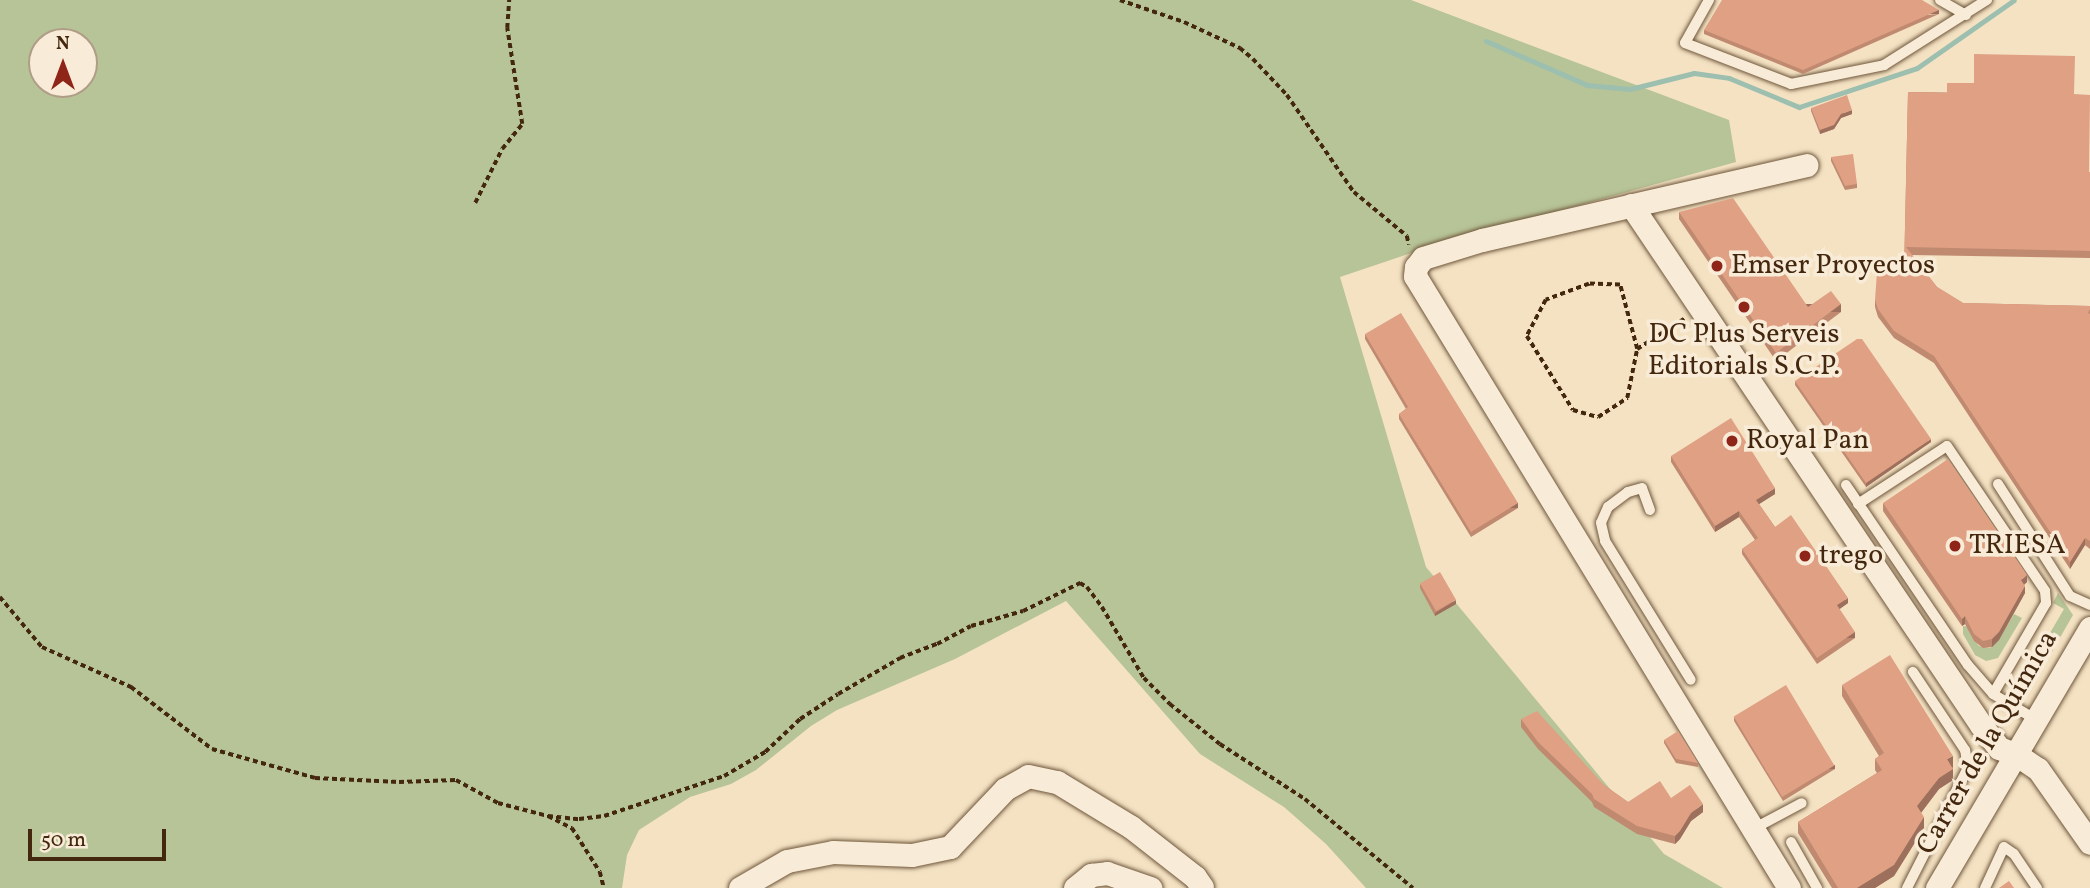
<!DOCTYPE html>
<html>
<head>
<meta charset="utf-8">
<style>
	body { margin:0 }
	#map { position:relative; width:2090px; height:888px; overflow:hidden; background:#f4e2c3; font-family:Vollkorn,serif }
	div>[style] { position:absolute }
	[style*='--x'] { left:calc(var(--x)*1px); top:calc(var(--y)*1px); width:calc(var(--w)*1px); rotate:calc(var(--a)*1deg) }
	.green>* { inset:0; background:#b7c497 }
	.stream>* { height:5px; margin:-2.5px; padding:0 2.5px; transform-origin:2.5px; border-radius:2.5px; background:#9cbfaf }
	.path>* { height:3.5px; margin-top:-1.75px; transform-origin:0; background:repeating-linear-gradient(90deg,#43270e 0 5px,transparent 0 8.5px) }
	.roads { filter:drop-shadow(0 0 2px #6f563b) drop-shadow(0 0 2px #6f563b) }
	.service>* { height:10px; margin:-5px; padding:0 5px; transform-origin:5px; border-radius:5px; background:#f8ecd8 }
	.minor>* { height:23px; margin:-11.5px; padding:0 11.5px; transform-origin:11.5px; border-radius:11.5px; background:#f8ecd8 }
	.wall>* { inset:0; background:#c08a71 }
	.shaded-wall>* { inset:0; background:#9c705c; transform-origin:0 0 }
	.building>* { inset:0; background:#dfa083; transform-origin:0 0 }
	.dots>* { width:19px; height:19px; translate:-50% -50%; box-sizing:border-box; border:4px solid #f8ecd8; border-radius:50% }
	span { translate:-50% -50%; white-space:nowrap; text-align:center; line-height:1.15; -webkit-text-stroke:7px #f8ecd8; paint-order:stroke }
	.poi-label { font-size:28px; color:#43270e }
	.left { translate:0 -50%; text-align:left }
	.street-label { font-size:28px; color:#43270e }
	.north { position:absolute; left:28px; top:28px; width:70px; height:70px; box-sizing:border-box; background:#f8ecd8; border:2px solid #b09d87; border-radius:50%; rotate:0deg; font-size:19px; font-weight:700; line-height:28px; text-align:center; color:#43270e }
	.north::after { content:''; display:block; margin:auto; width:24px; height:32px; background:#8f2418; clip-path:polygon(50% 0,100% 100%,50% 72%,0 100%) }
	.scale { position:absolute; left:28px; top:829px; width:138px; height:32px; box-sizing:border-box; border:4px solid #43270e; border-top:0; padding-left:9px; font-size:21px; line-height:24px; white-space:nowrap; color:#43270e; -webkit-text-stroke:5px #f8ecd8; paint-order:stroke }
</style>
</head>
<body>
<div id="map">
	<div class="green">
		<i style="clip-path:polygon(evenodd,0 0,1411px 0,1729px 120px,1736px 162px,1435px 245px,1340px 277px,1426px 567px,1664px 854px,1723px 888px,1366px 888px,1326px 844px,1284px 807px,1200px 754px,1066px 601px,955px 659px,837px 710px,811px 726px,756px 770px,731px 784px,690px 797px,639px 830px,627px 855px,622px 888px,0 888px,0 0,42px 42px,84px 42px,84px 84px,42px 84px,42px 42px)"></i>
		<i style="clip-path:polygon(2058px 593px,2073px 615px,2039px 674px,2029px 669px,2064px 609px,2053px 603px)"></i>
		<i style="clip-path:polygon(2014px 614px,2022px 618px,1998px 658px,1986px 661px,1975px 655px,1963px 634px,1963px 626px,1972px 627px,1973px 639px,1979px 646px,1990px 648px,1998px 641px)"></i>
	</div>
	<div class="stream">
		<i style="--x:1486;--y:41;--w:110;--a:23.5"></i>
		<i style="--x:1587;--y:85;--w:43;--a:5.3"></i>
		<i style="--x:1630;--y:89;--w:66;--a:-14"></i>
		<i style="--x:1694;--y:73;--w:35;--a:8"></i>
		<i style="--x:1729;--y:78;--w:76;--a:22.5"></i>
		<i style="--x:1799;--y:107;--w:124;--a:-18.3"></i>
		<i style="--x:1917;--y:68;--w:118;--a:-35"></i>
	</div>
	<div class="path">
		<i style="--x:1120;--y:0;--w:68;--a:19"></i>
		<i style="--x:1184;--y:22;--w:62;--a:24.9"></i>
		<i style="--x:1240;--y:48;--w:17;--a:40"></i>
		<i style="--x:1253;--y:59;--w:50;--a:46.6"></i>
		<i style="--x:1287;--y:95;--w:118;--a:55.4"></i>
		<i style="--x:1354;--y:192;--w:69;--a:39.7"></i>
		<i style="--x:1407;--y:236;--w:9;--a:77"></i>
		<i style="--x:475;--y:203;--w:60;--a:-63.4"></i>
		<i style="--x:502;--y:149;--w:32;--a:-51"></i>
		<i style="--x:522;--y:124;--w:97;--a:-98.9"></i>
		<i style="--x:507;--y:28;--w:28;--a:-86"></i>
		<i style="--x:1637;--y:349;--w:66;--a:-104.9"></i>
		<i style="--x:1620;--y:285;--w:31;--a:-178"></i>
		<i style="--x:1589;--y:284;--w:46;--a:159.6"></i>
		<i style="--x:1546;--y:300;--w:41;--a:117.8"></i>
		<i style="--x:1527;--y:336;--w:87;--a:58.1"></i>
		<i style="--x:1573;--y:410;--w:26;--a:16"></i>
		<i style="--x:1598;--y:417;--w:35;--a:-33"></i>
		<i style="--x:1627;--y:398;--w:50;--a:-78.5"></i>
		<i style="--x:1637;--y:349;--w:56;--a:-32.6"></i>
		<i style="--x:0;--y:597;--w:65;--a:50"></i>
		<i style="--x:42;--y:647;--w:98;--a:24.2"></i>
		<i style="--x:131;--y:687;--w:102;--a:37.4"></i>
		<i style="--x:212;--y:749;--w:107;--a:15.7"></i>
		<i style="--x:315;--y:778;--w:84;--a:2.7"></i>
		<i style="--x:399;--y:782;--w:57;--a:-2"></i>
		<i style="--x:456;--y:780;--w:48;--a:28.7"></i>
		<i style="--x:498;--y:803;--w:52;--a:14.6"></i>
		<i style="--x:548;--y:816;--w:27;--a:27"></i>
		<i style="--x:572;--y:828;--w:52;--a:57.5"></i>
		<i style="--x:600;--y:872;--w:16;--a:76"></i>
		<i style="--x:548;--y:816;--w:31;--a:6"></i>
		<i style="--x:579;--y:819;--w:25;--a:-7"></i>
		<i style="--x:604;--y:816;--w:126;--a:-18.4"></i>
		<i style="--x:724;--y:776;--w:48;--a:-30.3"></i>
		<i style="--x:765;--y:752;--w:48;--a:-43.3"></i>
		<i style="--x:800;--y:719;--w:45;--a:-33.3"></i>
		<i style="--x:838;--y:694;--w:72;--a:-30.1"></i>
		<i style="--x:900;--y:658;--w:40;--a:-21"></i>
		<i style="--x:937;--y:644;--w:38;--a:-28"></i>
		<i style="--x:971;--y:626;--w:54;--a:-16.1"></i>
		<i style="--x:1023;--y:611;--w:64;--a:-26.2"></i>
		<i style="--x:1080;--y:583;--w:8;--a:30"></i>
		<i style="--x:1087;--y:587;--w:25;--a:53"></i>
		<i style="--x:1102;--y:607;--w:82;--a:59.4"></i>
		<i style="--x:1144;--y:678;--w:37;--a:45"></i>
		<i style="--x:1170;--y:704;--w:64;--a:38.7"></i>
		<i style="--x:1220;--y:744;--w:101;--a:32.9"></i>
		<i style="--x:1305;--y:799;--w:140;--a:39.5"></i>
	</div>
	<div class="roads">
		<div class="service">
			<i style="--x:1709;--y:0;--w:49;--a:119.2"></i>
			<i style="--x:1685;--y:43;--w:114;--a:21.1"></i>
			<i style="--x:1791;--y:84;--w:95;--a:-11.5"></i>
			<i style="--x:1884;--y:65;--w:122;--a:-32.3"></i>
			<i style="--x:1940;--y:0;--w:30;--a:30"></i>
			<i style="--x:1998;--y:484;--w:133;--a:57.3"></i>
			<i style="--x:2070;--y:596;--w:22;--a:24"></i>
			<i style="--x:1846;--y:485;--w:217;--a:55.9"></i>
			<i style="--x:1968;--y:665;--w:38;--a:49"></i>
			<i style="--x:1993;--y:694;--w:49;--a:30.8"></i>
			<i style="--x:1858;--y:504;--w:106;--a:-33.1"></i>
			<i style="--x:1947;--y:446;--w:175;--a:55.9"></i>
			<i style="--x:2045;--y:591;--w:12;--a:85"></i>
			<i style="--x:2046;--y:603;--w:105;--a:120.2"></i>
			<i style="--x:1650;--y:510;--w:23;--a:-110"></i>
			<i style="--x:1642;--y:488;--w:15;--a:164"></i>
			<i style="--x:1628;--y:492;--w:25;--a:143"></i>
			<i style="--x:1608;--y:507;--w:17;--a:114"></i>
			<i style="--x:1601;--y:523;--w:18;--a:77"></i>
			<i style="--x:1605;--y:541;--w:163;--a:58.3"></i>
			<i style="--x:1753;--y:829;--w:55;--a:-28"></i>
			<i style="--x:1791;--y:842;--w:53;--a:60.5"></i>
			<i style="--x:1907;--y:888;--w:135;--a:-63.1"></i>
			<i style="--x:1968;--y:768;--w:18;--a:-99"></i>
			<i style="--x:1965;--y:750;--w:94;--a:-123.7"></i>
			<i style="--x:1985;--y:888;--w:45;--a:-65.1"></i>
			<i style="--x:2004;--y:847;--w:12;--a:35"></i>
			<i style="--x:2014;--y:854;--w:41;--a:55.9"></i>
		</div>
		<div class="minor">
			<i style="--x:1631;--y:205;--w:627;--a:56.06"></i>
			<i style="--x:1981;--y:725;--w:29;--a:52"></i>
			<i style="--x:1999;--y:748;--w:19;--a:21"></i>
			<i style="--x:2017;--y:755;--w:25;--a:34"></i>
			<i style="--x:2038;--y:769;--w:90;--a:54.9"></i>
			<i style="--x:740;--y:888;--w:54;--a:-29.9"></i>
			<i style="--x:787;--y:861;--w:47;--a:-11.1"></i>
			<i style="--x:833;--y:852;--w:79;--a:2.2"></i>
			<i style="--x:912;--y:855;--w:39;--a:-12"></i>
			<i style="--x:950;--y:847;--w:80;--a:-46.5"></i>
			<i style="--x:1005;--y:789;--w:26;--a:-29"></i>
			<i style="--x:1028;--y:776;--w:30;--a:12"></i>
			<i style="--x:1057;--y:782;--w:87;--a:31.3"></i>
			<i style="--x:1131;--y:827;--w:81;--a:38"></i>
			<i style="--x:1195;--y:877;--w:12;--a:55"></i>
			<i style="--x:1075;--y:888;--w:21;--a:-39"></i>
			<i style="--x:1091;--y:875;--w:16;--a:-7"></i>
			<i style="--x:1107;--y:873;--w:46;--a:19.2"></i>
			<i style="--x:1789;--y:888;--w:717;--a:-121.43"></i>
			<i style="--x:1415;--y:276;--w:9;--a:-84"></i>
			<i style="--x:1416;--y:267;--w:11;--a:-52"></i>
			<i style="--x:1423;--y:258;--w:62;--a:-17"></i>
			<i style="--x:1482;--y:240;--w:333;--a:-13"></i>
			<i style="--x:1937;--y:888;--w:302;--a:-59.5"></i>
		</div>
	</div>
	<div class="wall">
		<i style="clip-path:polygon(1939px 14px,1803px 74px,1704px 34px,1704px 30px)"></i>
		<i style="clip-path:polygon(1908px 92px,2074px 94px,2089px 172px,2090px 172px,2090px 258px,1912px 255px,1937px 287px,1963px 303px,2090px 306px,2090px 549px,2085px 545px,2070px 569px,1934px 363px,1894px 338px,1878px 317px,1875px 307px,1875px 300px,1904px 273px)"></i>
		<i style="clip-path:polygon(1811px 108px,1852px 114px,1841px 118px,1834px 129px,1820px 134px,1811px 111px)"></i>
		<i style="clip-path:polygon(1831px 157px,1857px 184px,1857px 188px,1845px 190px,1831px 161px)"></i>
		<i style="clip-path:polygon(1679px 212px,1808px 307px,1841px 312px,1776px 361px,1679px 219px)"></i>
		<i style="clip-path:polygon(1365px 334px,1518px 508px,1471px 537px,1399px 419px,1399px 414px,1406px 409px,1365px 339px)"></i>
		<i style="clip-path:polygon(1795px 381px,1931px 442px,1866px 487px,1795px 385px)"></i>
		<i style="clip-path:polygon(1671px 456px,1775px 494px,1759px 504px,1775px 527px,1848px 603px,1839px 609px,1855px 638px,1817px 664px,1742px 554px,1742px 549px,1755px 540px,1739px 517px,1715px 532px,1671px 462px)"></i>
		<i style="clip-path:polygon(1883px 503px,2027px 582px,2024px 584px,2025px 593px,1999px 640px,1992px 647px,1983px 648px,1974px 641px,1965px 624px,1962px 626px,1883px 511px)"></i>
		<i style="clip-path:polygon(1420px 584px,1456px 604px,1435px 616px,1420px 588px)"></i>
		<i style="clip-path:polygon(1842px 685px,1953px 767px,1953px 780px,1939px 789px,1921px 813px,1924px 828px,1894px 876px,1875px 888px,1832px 888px,1798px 833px,1798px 822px,1877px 773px,1875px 770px,1875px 759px,1879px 756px,1842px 696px)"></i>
		<i style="clip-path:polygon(1734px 717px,1835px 769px,1783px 801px,1734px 721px)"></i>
		<i style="clip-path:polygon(1521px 719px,1604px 785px,1628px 802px,1671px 798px,1703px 812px,1691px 821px,1680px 839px,1675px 844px,1637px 834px,1594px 807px,1592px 802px,1538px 749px,1521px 727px)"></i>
		<i style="clip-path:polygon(1664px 740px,1698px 763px,1698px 767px,1676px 763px,1664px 743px)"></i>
	</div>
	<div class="shaded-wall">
		<i style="left:1939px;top:10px;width:4px;height:149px;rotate:90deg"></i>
		<i style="clip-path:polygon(1852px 110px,1852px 114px,1841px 118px,1834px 129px,1820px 134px,1820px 130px,1841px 114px)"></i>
		<i style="left:1841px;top:304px;width:8px;height:81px;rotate:90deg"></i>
		<i style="clip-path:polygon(1931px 439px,1931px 442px,1866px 487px,1866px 483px)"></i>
		<i style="clip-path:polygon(1775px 488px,1775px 494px,1756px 506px,1756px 500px)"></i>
		<i style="left:1518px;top:503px;width:5px;height:55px;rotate:90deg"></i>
		<i style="clip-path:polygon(1739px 511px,1739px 517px,1715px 532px,1715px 526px)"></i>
		<i style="clip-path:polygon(2085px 538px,2085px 545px,2070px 569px,2070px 562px)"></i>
		<i style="clip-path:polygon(2027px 575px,2027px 582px,2021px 588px,2021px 580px)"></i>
		<i style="clip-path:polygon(2025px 586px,2025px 593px,1999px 640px,1992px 647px,1992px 639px)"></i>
		<i style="clip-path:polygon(1848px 598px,1848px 603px,1837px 611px,1837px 605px)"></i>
		<i style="clip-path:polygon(1456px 600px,1456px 604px,1435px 616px,1435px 613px)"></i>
		<i style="clip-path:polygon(1965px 616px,1965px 624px,1962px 626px,1962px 619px)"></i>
		<i style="left:1855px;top:632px;width:6px;height:46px;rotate:90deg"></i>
		<i style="clip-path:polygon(1953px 756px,1953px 767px,1947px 770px,1947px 759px)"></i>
		<i style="left:1835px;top:765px;width:4px;height:61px;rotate:90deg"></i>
		<i style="clip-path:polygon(1953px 769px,1953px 780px,1939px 789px,1917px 818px,1917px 806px,1939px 778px)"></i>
		<i style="clip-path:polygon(1703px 804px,1703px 812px,1691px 821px,1680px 839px,1675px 844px,1675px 836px,1691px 813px)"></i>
		<i style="clip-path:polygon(1924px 817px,1924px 828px,1894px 876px,1875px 888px,1857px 888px)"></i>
	</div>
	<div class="building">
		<i style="clip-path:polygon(1722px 0,1922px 0,1939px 10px,1803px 70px,1704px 30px)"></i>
		<i style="clip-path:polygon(1974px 54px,2075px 56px,2074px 94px,2090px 95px,2089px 172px,2090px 172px,2090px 251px,1906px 247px,1937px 287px,1963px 303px,2090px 306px,2090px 309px,2088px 313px,2090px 314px,2090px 541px,2085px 538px,2070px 562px,1934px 356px,1894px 331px,1878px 309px,1875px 300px,1877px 272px,1904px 273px,1908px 92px,1947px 93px,1947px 83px,1974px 83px)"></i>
		<i style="clip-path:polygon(1847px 95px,1852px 110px,1841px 114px,1834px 125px,1820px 130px,1811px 108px)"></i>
		<i style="clip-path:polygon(1853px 154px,1857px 184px,1845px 186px,1831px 157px)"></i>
		<i style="clip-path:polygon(1733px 198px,1808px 307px,1831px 291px,1841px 304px,1776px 353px,1679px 212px)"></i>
		<i style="clip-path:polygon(1401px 313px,1518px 503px,1471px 532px,1399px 414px,1408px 407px,1365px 334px)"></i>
		<i style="clip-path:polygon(1857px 339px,1862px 339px,1931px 439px,1866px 483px,1795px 381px)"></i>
		<i style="clip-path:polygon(1731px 418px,1775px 488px,1756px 500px,1775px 527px,1791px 515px,1848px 598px,1837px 605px,1855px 632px,1817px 658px,1742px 549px,1758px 538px,1739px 511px,1715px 526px,1671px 456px)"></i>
		<i style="clip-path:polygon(1948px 459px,2027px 575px,2021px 580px,2025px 586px,1999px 632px,1992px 639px,1983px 641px,1974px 634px,1965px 616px,1962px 619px,1883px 503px)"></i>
		<i style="left:1440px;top:572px;width:32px;height:23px;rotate:60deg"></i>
		<i style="clip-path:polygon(1890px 655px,1953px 756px,1947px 759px,1953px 769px,1939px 778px,1917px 806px,1924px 817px,1894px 865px,1857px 888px,1838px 888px,1798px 822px,1882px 770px,1875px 759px,1884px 753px,1842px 685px)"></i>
		<i style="left:1786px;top:685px;width:94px;height:61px;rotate:59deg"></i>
		<i style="clip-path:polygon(1537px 711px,1604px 785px,1628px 802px,1660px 781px,1671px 798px,1690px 785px,1703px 804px,1691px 813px,1680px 831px,1675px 836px,1637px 826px,1594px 799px,1592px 794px,1538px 742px,1521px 719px)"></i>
		<i style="clip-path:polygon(1678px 731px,1698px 763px,1676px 759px,1664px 740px)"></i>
		<i style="clip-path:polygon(2009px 881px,2014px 888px,1999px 888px)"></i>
	</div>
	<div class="dots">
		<i style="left:1717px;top:266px;background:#8f2418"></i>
		<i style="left:1744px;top:307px;background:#8f2418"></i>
		<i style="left:1732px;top:441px;background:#8f2418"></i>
		<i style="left:1955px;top:546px;background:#8f2418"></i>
		<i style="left:1805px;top:556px;background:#8f2418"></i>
	</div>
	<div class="poi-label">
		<span class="left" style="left:1731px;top:266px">Emser Proyectos</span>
		<span style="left:1744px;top:351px">DC Plus Serveis<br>Editorials S.C.P.</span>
		<span class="left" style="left:1746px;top:441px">Royal Pan</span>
		<span class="left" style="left:1969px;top:546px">TRIESA</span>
		<span class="left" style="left:1819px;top:556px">trego</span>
	</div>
	<div class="street-label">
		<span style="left:1988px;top:743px;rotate:-60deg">Carrer de la Química</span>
	</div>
	<div class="north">N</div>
	<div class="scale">50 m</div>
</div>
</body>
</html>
